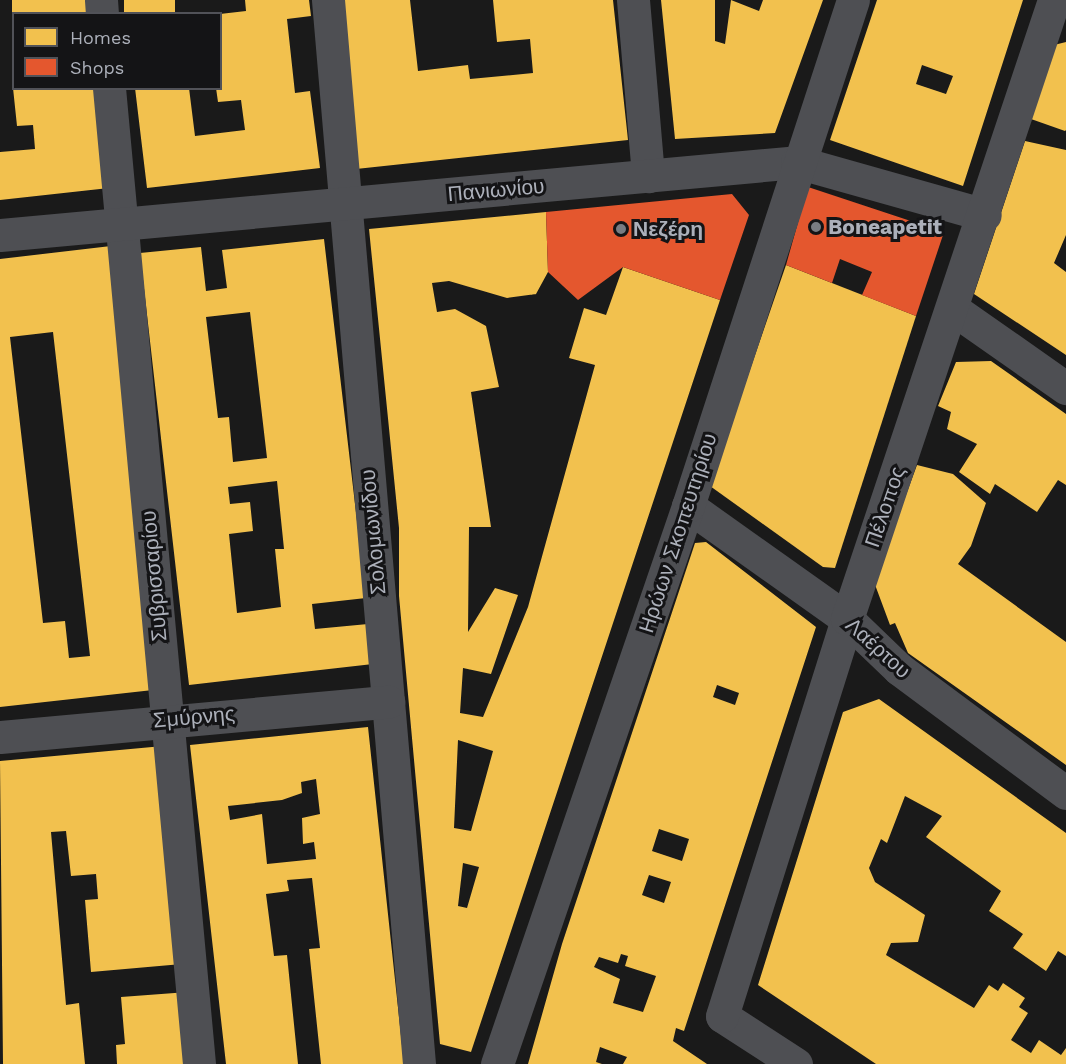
<!DOCTYPE html>
<html>
<head>
<meta charset="utf-8">
<style>
	body { margin:0 }
	#map { position:relative; width:1066px; height:1064px; overflow:hidden; background:#1a1a1a; font-family:"Work Sans",sans-serif }
	div>[style] { position:absolute }
	[style*='--x'] { left:calc(var(--x)*1px); top:calc(var(--y)*1px); width:calc(var(--w)*1px); rotate:calc(var(--a)*1deg) }
	.homes>* { inset:0; background:#f2c14e; transform-origin:0 0 }
	.shops>* { inset:0; background:#e4572e }
	.street>* { height:33px; margin:-16.5px; padding:0 16.5px; transform-origin:16.5px; border-radius:16.5px; background:#4e4f53 }
	.dots>* { width:16px; height:16px; translate:-50% -50%; box-sizing:border-box; border:3px solid #141416; border-radius:50% }
	span { translate:-50% -50%; white-space:nowrap; text-align:center; line-height:1.15; -webkit-text-stroke:6px #141416; paint-order:stroke }
	.street-label { font-size:21px; color:#acb0ba }
	.poi-label { font-size:21px; color:#acb0ba; font-weight:700 }
	.left { translate:0 -50%; text-align:left }
	.legend { position:absolute; left:12px; top:12px; width:210px; height:78px; box-sizing:border-box; background:#141416; border:2px solid #515258; margin:0; padding:8px 10px; list-style:none; font-size:18px; color:#acb0ba }
	.legend li { display:flex; align-items:center; gap:12px; height:30px }
	.legend b { width:30px; border:2px solid #515258 }
</style>
</head>
<body>
<div id="map">
	<div class="homes">
		<i style="left:12px;top:0;width:79px;height:14px"></i>
		<i style="left:124px;top:0;width:51px;height:14px"></i>
		<i style="clip-path:polygon(245px 0,309px 0,311px 16px,287px 19px,295px 93px,310px 91px,320px 168px,147px 188px,135px 88px,189px 88px,195px 136px,245px 130px,241px 100px,218px 102px,216px 88px,220px 14px,246px 11px)"></i>
		<i style="clip-path:polygon(337px 0,410px 0,418px 71px,468px 65px,470px 79px,533px 73px,530px 39px,497px 42px,493px 0,613px 0,628px 140px,356px 169px)"></i>
		<i style="clip-path:polygon(661px 0,715px 0,715px 41px,725px 44px,731px 0,759px 11px,763px 0,823px 0,775px 133px,675px 139px)"></i>
		<i style="clip-path:polygon(evenodd,877px 0,1023px 0,963px 186px,830px 140px,877px 0,922px 65px,953px 76px,946px 94px,916px 84px,922px 65px)"></i>
		<i style="clip-path:polygon(1066px 42px,1066px 130px,1065px 131px,1031px 119px,1050px 46px)"></i>
		<i style="clip-path:polygon(13px 88px,99px 88px,109px 188px,0 200px,0 152px,35px 149px,33px 125px,17px 126px)"></i>
		<i style="clip-path:polygon(1025px 141px,1066px 150px,1066px 235px,1054px 263px,1066px 272px,1066px 355px,974px 294px)"></i>
		<i style="clip-path:polygon(evenodd,546px 212px,548px 272px,536px 294px,507px 298px,449px 281px,432px 283px,437px 312px,455px 309px,486px 326px,499px 387px,471px 392px,491px 527px,469px 527px,468px 632px,495px 588px,518px 595px,491px 674px,463px 668px,460px 713px,483px 717px,528px 607px,595px 365px,569px 358px,584px 308px,606px 315px,623px 267px,720px 300px,471px 1052px,440px 1044px,399px 596px,399px 528px,369px 229px,546px 212px,458px 740px,493px 751px,471px 831px,454px 828px,458px 740px,546px 212px,463px 863px,479px 867px,467px 908px,458px 906px,463px 863px)"></i>
		<i style="clip-path:polygon(evenodd,324px 239px,366px 598px,312px 604px,315px 629px,368px 624px,373px 664px,189px 685px,140px 253px,201px 247px,206px 291px,227px 288px,222px 250px,324px 239px,250px 312px,267px 458px,233px 462px,229px 417px,218px 418px,206px 317px,250px 312px,324px 239px,277px 481px,284px 549px,275px 549px,281px 607px,237px 613px,229px 534px,253px 531px,250px 502px,230px 504px,228px 487px,277px 481px)"></i>
		<i style="clip-path:polygon(evenodd,111px 246px,162px 689px,0 707px,0 259px,111px 246px,53px 332px,90px 656px,69px 658px,65px 621px,43px 623px,10px 337px,53px 332px)"></i>
		<i style="clip-path:polygon(786px 265px,916px 316px,835px 568px,823px 567px,710px 486px)"></i>
		<i style="clip-path:polygon(991px 361px,1066px 414px,1066px 485px,1058px 480px,1037px 512px,995px 484px,990px 494px,959px 472px,977px 444px,947px 429px,951px 412px,938px 406px,956px 362px)"></i>
		<i style="clip-path:polygon(917px 465px,953px 474px,986px 503px,971px 546px,958px 564px,1066px 642px,1066px 765px,908px 653px,895px 623px,890px 625px,874px 582px)"></i>
		<i style="clip-path:polygon(evenodd,706px 542px,816px 627px,684px 1031px,676px 1028px,673px 1041px,707px 1064px,623px 1064px,627px 1057px,600px 1047px,596px 1062px,602px 1064px,528px 1064px,562px 944px,695px 543px,706px 542px,717px 685px,739px 693px,735px 705px,713px 697px,717px 685px,706px 542px,659px 829px,689px 839px,682px 861px,652px 851px,659px 829px,706px 542px,649px 875px,671px 882px,664px 903px,642px 895px,649px 875px,706px 542px,621px 954px,628px 956px,625px 966px,656px 976px,643px 1012px,613px 1003px,620px 979px,594px 967px,599px 957px,618px 963px,621px 954px)"></i>
		<i style="clip-path:polygon(879px 699px,1066px 833px,1066px 956px,1058px 951px,1046px 971px,1013px 948px,1023px 934px,989px 911px,1001px 891px,926px 837px,942px 816px,905px 796px,887px 843px,881px 839px,869px 868px,875px 882px,925px 915px,918px 942px,891px 943px,886px 955px,974px 1008px,989px 985px,998px 991px,1003px 983px,1025px 998px,1019px 1007px,1028px 1013px,1011px 1040px,1031px 1053px,1039px 1040px,1061px 1055px,1066px 1048px,1066px 1064px,876px 1064px,758px 985px,843px 712px)"></i>
		<i style="clip-path:polygon(evenodd,368px 727px,404px 1064px,321px 1064px,309px 949px,320px 948px,312px 878px,287px 880px,289px 891px,266px 894px,274px 956px,287px 955px,298px 1064px,226px 1064px,190px 745px,368px 727px,316px 779px,320px 814px,302px 818px,303px 844px,314px 842px,316px 859px,267px 864px,262px 814px,230px 820px,228px 806px,282px 800px,302px 793px,301px 782px,316px 779px)"></i>
		<i style="clip-path:polygon(163px 746px,182px 964px,91px 972px,85px 900px,98px 899px,96px 874px,71px 876px,66px 831px,51px 832px,66px 1005px,79px 1003px,85px 1064px,3px 1064px,0 761px)"></i>
		<i style="clip-path:polygon(188px 992px,194px 1064px,117px 1064px,116px 1045px,125px 1044px,121px 997px)"></i>
	</div>
	<div class="shops">
		<i style="clip-path:polygon(808px 187px,944px 232px,916px 316px,862px 295px,872px 272px,840px 259px,832px 283px,786px 265px)"></i>
		<i style="clip-path:polygon(732px 194px,749px 215px,720px 300px,623px 267px,578px 300px,548px 272px,546px 212px)"></i>
	</div>
	<div class="street">
		<i style="--x:101;--y:0;--w:14;--a:86"></i>
		<i style="--x:328;--y:0;--w:1068;--a:85.11"></i>
		<i style="--x:633;--y:0;--w:177;--a:85.1"></i>
		<i style="--x:109;--y:88;--w:980;--a:84.73"></i>
		<i style="--x:0;--y:235;--w:800;--a:-5.23"></i>
		<i style="--x:797;--y:162;--w:195;--a:15.7"></i>
		<i style="--x:953;--y:309;--w:138;--a:35"></i>
		<i style="--x:688;--y:506;--w:195;--a:35.4"></i>
		<i style="--x:847;--y:619;--w:72;--a:43.9"></i>
		<i style="--x:899;--y:669;--w:208;--a:36.6"></i>
		<i style="--x:0;--y:737;--w:390;--a:-5.2"></i>
		<i style="--x:497;--y:1064;--w:590;--a:-71.1"></i>
		<i style="--x:688;--y:506;--w:532;--a:-71.94"></i>
		<i style="--x:796;--y:1064;--w:88;--a:-147"></i>
		<i style="--x:722;--y:1016;--w:416;--a:-72.5"></i>
		<i style="--x:847;--y:619;--w:653;--a:-71.51"></i>
	</div>
	<div class="dots">
		<i style="left:816px;top:227px;background:#797c82"></i>
		<i style="left:621px;top:229px;background:#797c82"></i>
	</div>
	<div class="street-label">
		<span style="left:496px;top:190px;rotate:-5deg">Πανιωνίου</span>
		<span style="left:885px;top:507px;rotate:-71deg">Πέλοπος</span>
		<span style="left:373px;top:532px;rotate:-95deg">Σολομωνίδου</span>
		<span style="left:678px;top:533px;rotate:-72deg">Ηρώων Σκοπευτηρίου</span>
		<span style="left:154px;top:576px;rotate:-95deg">Συβρισσαρίου</span>
		<span style="left:878px;top:648px;rotate:42deg">Λαέρτου</span>
		<span style="left:194px;top:717px;rotate:-5deg">Σμύρνης</span>
	</div>
	<div class="poi-label">
		<span class="left" style="left:828px;top:227px">Boneapetit</span>
		<span class="left" style="left:633px;top:229px">Νεζέρη</span>
	</div>
	<ul class="legend">
	<li><b style="height:16px;background:#f2c14e"></b>Homes</li>
	<li><b style="height:16px;background:#e4572e"></b>Shops</li>
	</ul>
</div>
</body>
</html>
